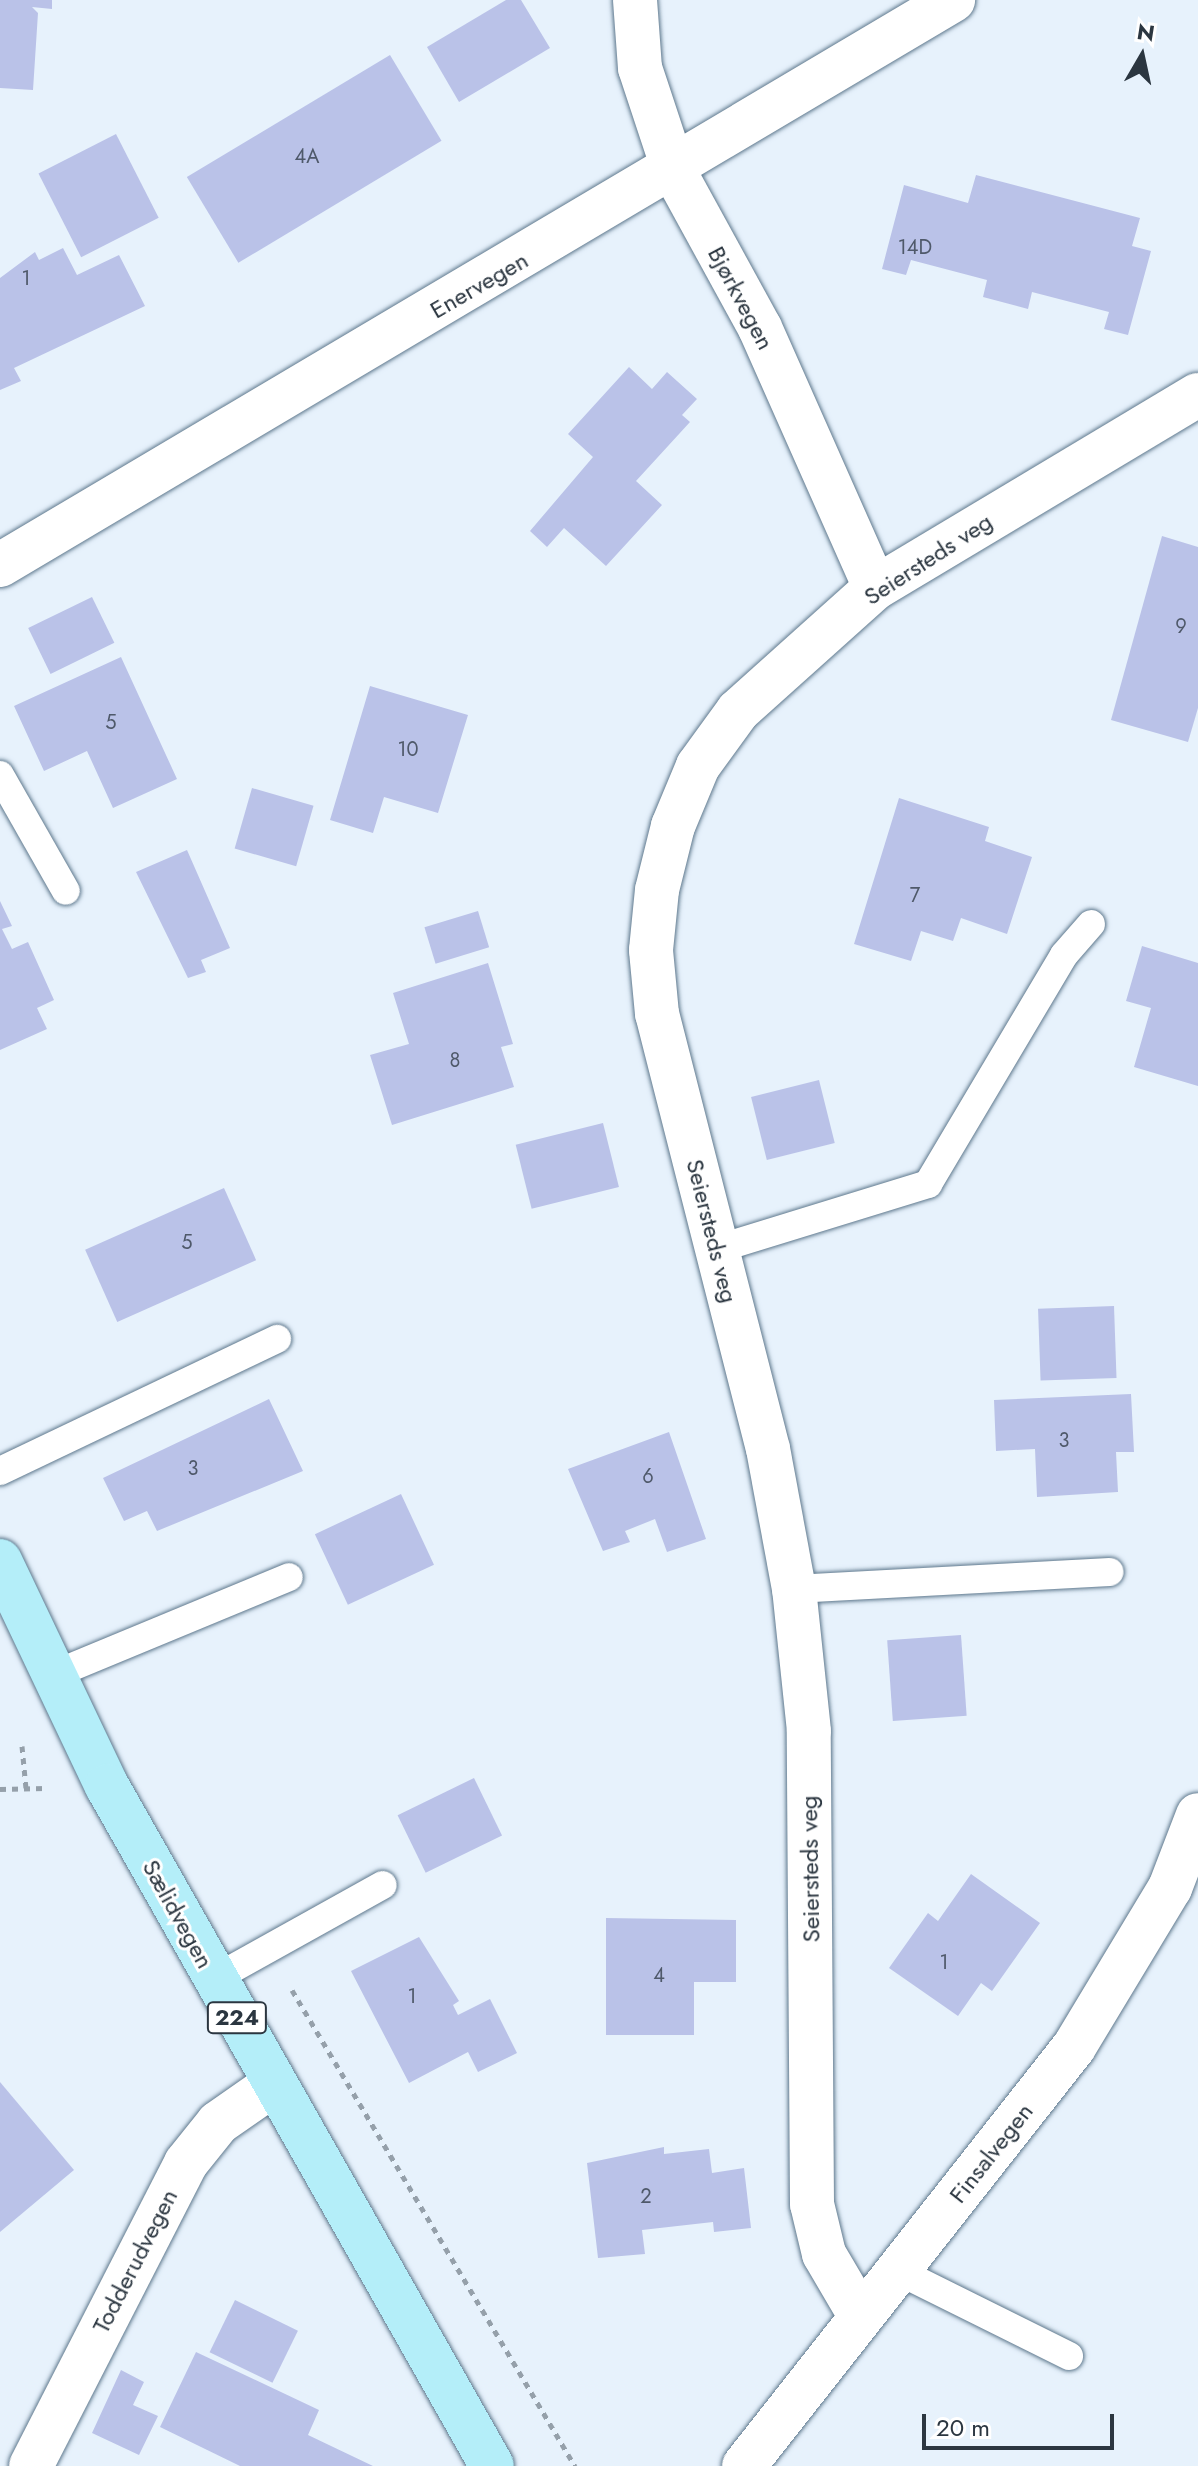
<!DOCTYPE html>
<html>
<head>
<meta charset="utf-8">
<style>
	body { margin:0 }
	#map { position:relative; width:1198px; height:2466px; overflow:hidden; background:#e7f2fc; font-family:Jost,sans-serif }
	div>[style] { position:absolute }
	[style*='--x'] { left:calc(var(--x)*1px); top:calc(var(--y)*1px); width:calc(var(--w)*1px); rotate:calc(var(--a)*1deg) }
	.building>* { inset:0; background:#bac2e8; transform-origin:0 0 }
	.path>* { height:5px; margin-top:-2.5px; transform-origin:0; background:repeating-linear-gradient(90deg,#95a0aa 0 6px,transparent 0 12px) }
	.roads { filter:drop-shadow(0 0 2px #5e788d) drop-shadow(0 0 2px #5e788d) }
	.service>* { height:28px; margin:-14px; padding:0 14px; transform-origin:14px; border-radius:14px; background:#fff }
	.minor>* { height:44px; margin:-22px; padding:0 22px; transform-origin:22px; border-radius:22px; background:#fff }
	.tertiary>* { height:44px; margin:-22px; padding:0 22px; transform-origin:22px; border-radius:22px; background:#fff }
	.primary>* { height:44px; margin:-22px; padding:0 22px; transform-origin:22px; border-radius:22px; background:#b4eef9 }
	span { translate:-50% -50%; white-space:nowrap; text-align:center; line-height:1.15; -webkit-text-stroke:6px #fff; paint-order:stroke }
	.number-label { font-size:20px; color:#4f596a }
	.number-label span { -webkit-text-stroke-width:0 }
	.shield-label span { padding:2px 6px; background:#fff; border:2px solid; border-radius:6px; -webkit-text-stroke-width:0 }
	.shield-label { font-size:22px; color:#2b3640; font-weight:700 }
	.street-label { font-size:24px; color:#2b3640 }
	.north { position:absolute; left:1102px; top:16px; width:80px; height:80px; -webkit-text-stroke:6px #fff; paint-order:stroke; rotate:9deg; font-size:22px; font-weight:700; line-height:32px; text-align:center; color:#2b3640 }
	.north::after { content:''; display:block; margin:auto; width:28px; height:36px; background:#2b3640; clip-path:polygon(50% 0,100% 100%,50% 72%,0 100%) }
	.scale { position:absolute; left:922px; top:2414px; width:192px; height:36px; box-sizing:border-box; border:4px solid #2b3640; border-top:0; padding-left:10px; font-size:24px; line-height:28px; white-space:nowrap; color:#2b3640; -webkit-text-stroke:6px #fff; paint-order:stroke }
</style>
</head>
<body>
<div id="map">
	<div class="building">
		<i style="clip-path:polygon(0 0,52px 0,52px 9px,32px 7px,38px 13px,33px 90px,0 88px)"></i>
		<i style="clip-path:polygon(506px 0,521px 0,550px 48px,459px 102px,427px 47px)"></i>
		<i style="left:390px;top:55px;width:100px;height:237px;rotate:59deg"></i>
		<i style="left:116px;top:134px;width:94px;height:87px;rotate:63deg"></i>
		<i style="clip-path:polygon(976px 175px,1140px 218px,1132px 246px,1151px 251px,1128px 335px,1104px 329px,1109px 312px,1032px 292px,1028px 309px,983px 297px,987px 280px,911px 260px,906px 275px,882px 269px,904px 185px,968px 203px)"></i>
		<i style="clip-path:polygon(63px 248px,77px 275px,119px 255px,145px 306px,14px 368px,21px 381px,0 390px,0 278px,35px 252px,39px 260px)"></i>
		<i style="clip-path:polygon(629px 367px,652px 389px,667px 372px,697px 399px,682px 415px,690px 422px,636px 481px,662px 505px,606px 566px,564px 528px,547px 547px,530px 531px,593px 457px,568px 434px)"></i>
		<i style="clip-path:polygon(1162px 536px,1198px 547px,1198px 708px,1188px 742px,1111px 720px)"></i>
		<i style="left:92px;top:597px;width:51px;height:71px;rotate:64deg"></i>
		<i style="clip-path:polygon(121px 657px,177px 779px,113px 808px,87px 751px,44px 771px,14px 706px)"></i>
		<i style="clip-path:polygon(370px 686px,468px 715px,438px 813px,384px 797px,373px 833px,330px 820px)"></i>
		<i style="left:252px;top:788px;width:64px;height:63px;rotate:16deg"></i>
		<i style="clip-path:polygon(899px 798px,989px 827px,985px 841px,1032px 857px,1007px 934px,961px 918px,953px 941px,921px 931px,911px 961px,854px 944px)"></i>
		<i style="clip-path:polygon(187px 850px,230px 948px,201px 960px,206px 972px,188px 978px,136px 872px)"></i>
		<i style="clip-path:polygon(0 901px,12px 926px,2px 929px,12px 949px,28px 942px,54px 1000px,37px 1008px,47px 1029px,0 1050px)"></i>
		<i style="left:478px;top:911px;width:38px;height:56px;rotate:73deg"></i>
		<i style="clip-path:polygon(1142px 946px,1198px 963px,1198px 1086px,1134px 1067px,1151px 1008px,1126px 1001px)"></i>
		<i style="clip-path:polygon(488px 963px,513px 1044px,501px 1047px,514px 1087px,392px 1125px,370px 1055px,409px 1044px,393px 993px)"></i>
		<i style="left:819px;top:1080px;width:65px;height:70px;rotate:76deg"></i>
		<i style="left:603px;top:1123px;width:66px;height:90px;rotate:76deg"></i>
		<i style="left:224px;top:1188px;width:79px;height:152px;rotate:66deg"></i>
		<i style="left:1114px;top:1306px;width:72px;height:76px;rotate:88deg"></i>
		<i style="clip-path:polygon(1131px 1394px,1134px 1452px,1116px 1452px,1118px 1492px,1037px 1497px,1035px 1449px,996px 1451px,994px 1400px)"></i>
		<i style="clip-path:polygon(269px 1399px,303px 1471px,157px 1531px,147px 1511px,124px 1521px,103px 1478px)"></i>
		<i style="clip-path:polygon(669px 1432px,706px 1539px,667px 1552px,655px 1519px,625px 1531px,630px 1542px,603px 1551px,568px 1469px)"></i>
		<i style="left:401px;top:1494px;width:78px;height:95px;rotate:65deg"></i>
		<i style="left:961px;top:1635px;width:81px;height:74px;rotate:86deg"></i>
		<i style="left:474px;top:1778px;width:64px;height:85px;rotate:64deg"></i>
		<i style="clip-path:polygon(971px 1874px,1040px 1923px,992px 1991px,981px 1983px,958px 2016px,889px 1968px,928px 1913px,938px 1921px)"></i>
		<i style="clip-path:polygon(606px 1918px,736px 1920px,736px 1982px,694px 1982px,694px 2035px,606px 2035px)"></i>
		<i style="clip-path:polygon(419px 1937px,459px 2001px,453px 2005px,458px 2015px,490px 1999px,517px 2053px,478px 2072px,468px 2052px,409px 2083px,351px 1971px)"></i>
		<i style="clip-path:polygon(0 2082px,74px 2170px,0 2232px)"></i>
		<i style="clip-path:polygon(664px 2147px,664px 2154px,709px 2149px,712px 2173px,744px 2168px,751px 2228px,714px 2232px,713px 2222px,642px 2230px,645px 2254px,598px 2258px,587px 2163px)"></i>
		<i style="left:235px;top:2300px;width:70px;height:58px;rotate:26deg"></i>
		<i style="clip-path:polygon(196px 2352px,319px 2410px,308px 2435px,373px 2466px,240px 2466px,160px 2427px)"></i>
		<i style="clip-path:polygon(121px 2370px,144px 2382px,133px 2405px,158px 2416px,139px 2455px,92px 2433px)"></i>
	</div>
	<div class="path">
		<i style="--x:22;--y:1746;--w:42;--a:84.6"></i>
		<i style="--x:0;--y:1789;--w:46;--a:-1.2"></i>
		<i style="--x:292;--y:1990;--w:554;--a:59.27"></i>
	</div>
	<div class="roads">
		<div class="service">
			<i style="--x:0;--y:775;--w:133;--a:60.4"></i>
			<i style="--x:717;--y:1249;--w:221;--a:-17.1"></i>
			<i style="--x:928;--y:1184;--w:266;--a:-59.3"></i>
			<i style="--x:1064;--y:955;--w:41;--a:-48.9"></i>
			<i style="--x:0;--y:1471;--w:307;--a:-25.5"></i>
			<i style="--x:794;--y:1589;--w:316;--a:-3.1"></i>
			<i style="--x:55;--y:1674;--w:253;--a:-22.5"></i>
			<i style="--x:214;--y:1979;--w:193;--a:-29.1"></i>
			<i style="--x:898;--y:2271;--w:191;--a:26.4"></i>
		</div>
		<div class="minor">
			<i style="--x:635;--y:0;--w:68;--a:85.8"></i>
			<i style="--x:640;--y:68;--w:108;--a:71.7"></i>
			<i style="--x:674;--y:171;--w:179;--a:61.3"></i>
			<i style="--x:760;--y:328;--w:284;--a:66.1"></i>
			<i style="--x:0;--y:565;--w:1108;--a:-30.66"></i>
			<i style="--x:861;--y:2317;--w:73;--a:-120.4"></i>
			<i style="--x:824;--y:2254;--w:51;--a:-103.5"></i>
			<i style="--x:812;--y:2204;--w:473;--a:-90.4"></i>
			<i style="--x:809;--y:1731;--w:143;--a:-96"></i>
			<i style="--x:794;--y:1589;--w:142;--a:-100.5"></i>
			<i style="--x:768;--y:1449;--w:449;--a:-104.3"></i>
			<i style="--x:657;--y:1014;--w:64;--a:-95.4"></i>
			<i style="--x:651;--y:950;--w:60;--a:-84.3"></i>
			<i style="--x:657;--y:890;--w:66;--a:-76"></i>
			<i style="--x:673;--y:826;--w:65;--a:-67.4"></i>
			<i style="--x:698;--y:766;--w:68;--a:-54"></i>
			<i style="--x:738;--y:711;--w:184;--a:-41.9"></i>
			<i style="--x:875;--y:588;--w:376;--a:-30.9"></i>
			<i style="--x:31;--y:2466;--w:340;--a:-62.9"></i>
			<i style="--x:186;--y:2163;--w:51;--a:-51.3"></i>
			<i style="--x:218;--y:2123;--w:68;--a:-34.9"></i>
		</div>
		<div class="tertiary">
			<i style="--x:744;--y:2466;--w:533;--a:-51.78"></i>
			<i style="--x:1074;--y:2047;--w:186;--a:-58.9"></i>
			<i style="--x:1170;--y:1888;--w:78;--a:-69"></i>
		</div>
		<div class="primary">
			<i style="--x:0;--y:1561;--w:249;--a:64.6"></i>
			<i style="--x:107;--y:1786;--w:781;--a:60.48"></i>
		</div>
	</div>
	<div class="number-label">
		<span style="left:307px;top:156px">4A</span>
		<span style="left:915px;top:247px">14D</span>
		<span style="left:26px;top:278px">1</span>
		<span style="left:1181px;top:626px">9</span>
		<span style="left:111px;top:722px">5</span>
		<span style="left:408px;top:749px">10</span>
		<span style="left:915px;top:895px">7</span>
		<span style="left:455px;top:1060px">8</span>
		<span style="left:187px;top:1242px">5</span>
		<span style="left:1064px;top:1440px">3</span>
		<span style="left:193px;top:1468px">3</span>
		<span style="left:648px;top:1476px">6</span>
		<span style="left:944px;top:1962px">1</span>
		<span style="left:659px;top:1975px">4</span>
		<span style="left:412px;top:1996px">1</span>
		<span style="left:646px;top:2196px">2</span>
	</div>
	<div class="shield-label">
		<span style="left:237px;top:2018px">224</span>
	</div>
	<div class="street-label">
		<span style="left:479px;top:285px;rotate:-30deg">Enervegen</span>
		<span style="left:741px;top:298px;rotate:62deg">Bjørkvegen</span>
		<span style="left:928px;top:559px;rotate:-33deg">Seiersteds veg</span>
		<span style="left:712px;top:1231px;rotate:76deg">Seiersteds veg</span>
		<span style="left:810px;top:1869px;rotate:-91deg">Seiersteds veg</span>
		<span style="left:178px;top:1914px;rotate:61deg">Sælidvegen</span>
		<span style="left:991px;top:2153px;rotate:-52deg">Finsalvegen</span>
		<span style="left:135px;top:2261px;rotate:-63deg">Todderudvegen</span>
	</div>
	<div class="north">N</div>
	<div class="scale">20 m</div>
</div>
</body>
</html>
